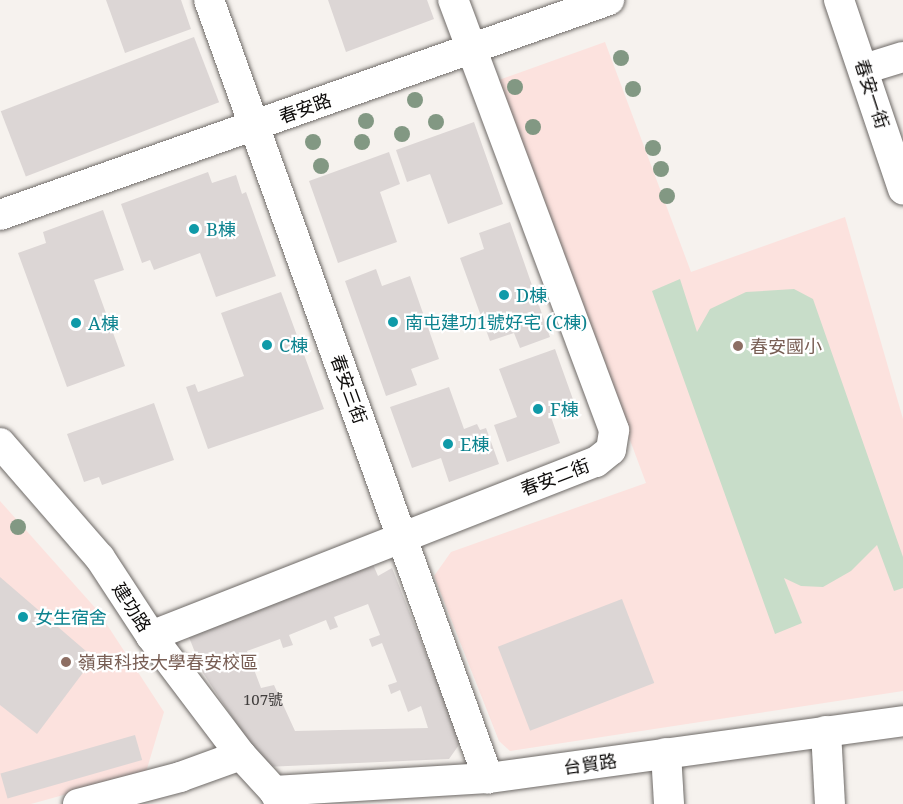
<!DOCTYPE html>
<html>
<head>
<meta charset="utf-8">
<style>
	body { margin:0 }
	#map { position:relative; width:903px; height:804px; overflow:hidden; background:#f6f2ee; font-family:"Noto Serif","Noto Sans TC",serif }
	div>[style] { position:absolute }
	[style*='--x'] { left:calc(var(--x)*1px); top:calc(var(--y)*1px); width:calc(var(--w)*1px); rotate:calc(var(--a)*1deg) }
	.education>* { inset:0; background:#fce2de }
	.green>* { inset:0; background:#c8ddc9 }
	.building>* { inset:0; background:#dcd6d5; transform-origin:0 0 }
	.roads { filter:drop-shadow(0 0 2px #6e6a67) drop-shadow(0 0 2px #6e6a67) }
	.minor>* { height:30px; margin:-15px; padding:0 15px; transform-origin:15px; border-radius:15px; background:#fff }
	.trees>* { width:16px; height:16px; margin:-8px; border-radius:50%; background:#829883 }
	.dots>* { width:16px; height:16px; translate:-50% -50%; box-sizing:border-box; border:3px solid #fff; border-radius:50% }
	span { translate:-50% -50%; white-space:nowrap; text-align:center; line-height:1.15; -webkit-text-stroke:4.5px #fff; paint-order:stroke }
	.number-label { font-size:15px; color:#413e3d }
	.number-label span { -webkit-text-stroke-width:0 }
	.street-label { font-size:18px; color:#0d0b0a }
	.culture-label { font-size:18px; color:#0d838f }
	.left { translate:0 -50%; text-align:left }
	.education-label { font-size:18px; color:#785e54 }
</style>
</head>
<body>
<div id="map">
	<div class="education">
		<i style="clip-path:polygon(605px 42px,691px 272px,845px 217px,903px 419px,903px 691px,510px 751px,499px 741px,434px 576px,451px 552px,646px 483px,496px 81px)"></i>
		<i style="clip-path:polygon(0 501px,98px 611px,164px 712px,146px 772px,31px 804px,0 804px)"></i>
	</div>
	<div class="green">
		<i style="clip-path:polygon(680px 279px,697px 332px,710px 309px,746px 292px,794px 289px,813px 299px,903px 557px,903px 588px,894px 591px,877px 545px,851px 571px,823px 587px,801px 586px,784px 578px,802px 623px,775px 634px,652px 291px)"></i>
	</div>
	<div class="building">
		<i style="clip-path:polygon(106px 0,181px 0,191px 29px,125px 53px)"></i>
		<i style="clip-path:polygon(328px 0,427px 0,434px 19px,346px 52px)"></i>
		<i style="left:194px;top:37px;width:70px;height:207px;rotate:69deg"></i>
		<i style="clip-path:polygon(474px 122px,503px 204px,448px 224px,430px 174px,407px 182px,396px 150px)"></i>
		<i style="clip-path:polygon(389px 152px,400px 184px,380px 192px,397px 242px,338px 263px,309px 181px)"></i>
		<i style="clip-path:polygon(208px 172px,212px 183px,236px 175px,242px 194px,246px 192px,276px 276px,216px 297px,200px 253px,154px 270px,150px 260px,142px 263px,121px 204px)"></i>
		<i style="clip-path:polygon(103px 210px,124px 270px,94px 280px,125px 366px,67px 387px,18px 253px,46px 243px,43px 232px)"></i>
		<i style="clip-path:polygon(510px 222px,550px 337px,520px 348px,514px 333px,490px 341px,460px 258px,484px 249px,479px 233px)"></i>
		<i style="clip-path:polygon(376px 269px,382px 286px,410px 276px,439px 359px,411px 369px,417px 385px,386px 396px,345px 281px)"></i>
		<i style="clip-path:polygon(281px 292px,324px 409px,208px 449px,186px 387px,195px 384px,198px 392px,244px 376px,221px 313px)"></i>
		<i style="clip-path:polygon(555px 349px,575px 405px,550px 414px,560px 443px,507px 462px,494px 425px,517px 417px,499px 369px)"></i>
		<i style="clip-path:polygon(449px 387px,464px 429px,477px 424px,480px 430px,486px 428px,499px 464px,449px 482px,441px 458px,412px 468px,390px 407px)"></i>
		<i style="clip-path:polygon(154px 403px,174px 460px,102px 485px,99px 477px,84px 482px,67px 434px)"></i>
		<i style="clip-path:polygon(evenodd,372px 562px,378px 576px,392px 568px,461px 742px,449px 759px,265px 767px,203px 673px,187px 632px,372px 562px,368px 604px,380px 635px,369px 639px,372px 647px,382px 643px,397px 682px,388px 685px,391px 694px,400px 690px,408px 712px,421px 706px,428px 728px,295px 731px,274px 685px,261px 688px,247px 651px,280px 639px,283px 648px,293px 645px,289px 635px,326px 620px,330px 630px,338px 627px,334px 617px,368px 604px)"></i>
		<i style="clip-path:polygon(0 577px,94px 658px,37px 734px,0 705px)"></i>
		<i style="left:622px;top:599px;width:90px;height:133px;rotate:69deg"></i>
		<i style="left:135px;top:735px;width:26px;height:140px;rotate:74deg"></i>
	</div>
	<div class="roads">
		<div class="minor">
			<i style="--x:209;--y:0;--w:827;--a:70.27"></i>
			<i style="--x:839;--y:0;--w:200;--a:71.3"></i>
			<i style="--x:864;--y:69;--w:41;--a:-17.1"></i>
			<i style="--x:0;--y:215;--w:646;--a:-19.44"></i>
			<i style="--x:0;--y:443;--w:152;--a:49"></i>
			<i style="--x:100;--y:558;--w:93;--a:56.8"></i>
			<i style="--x:151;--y:636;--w:149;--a:52.9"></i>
			<i style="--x:241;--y:755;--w:49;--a:47.5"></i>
			<i style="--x:274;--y:791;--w:15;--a:62"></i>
			<i style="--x:151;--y:636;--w:478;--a:-21.4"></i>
			<i style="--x:596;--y:462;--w:19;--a:-39"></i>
			<i style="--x:611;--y:450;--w:20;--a:-81"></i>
			<i style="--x:614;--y:430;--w:459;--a:-110.5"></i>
			<i style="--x:826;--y:731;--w:73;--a:86.9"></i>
			<i style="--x:666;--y:753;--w:51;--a:86.6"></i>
			<i style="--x:274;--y:791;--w:214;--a:-3.5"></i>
			<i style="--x:488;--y:778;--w:419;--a:-7.8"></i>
			<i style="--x:78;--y:804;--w:106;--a:-14.8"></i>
			<i style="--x:180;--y:777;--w:65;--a:-19.8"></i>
		</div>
	</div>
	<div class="trees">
		<i style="left:621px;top:58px"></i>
		<i style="left:515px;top:87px"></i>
		<i style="left:633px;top:89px"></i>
		<i style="left:415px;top:100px"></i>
		<i style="left:366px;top:121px"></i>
		<i style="left:436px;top:122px"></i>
		<i style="left:533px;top:127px"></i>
		<i style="left:402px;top:134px"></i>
		<i style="left:313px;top:142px"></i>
		<i style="left:362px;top:142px"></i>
		<i style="left:653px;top:148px"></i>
		<i style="left:321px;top:166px"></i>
		<i style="left:661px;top:169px"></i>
		<i style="left:667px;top:196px"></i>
		<i style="left:18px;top:527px"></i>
	</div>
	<div class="dots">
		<i style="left:194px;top:229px;background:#0f9aa8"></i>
		<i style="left:504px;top:295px;background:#0f9aa8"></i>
		<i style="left:393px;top:322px;background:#0f9aa8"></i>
		<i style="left:76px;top:323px;background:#0f9aa8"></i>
		<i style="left:267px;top:345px;background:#0f9aa8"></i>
		<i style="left:738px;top:346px;background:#8d6e63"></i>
		<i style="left:538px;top:409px;background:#0f9aa8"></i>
		<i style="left:448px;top:444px;background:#0f9aa8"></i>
		<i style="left:23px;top:617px;background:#0f9aa8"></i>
		<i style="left:66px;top:662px;background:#8d6e63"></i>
	</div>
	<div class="number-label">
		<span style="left:263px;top:700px">107號</span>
	</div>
	<div class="street-label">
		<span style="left:872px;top:94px;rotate:72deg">春安一街</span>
		<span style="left:305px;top:108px;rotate:-20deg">春安路</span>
		<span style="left:349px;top:389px;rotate:70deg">春安三街</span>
		<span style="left:555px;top:477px;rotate:-21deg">春安二街</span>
		<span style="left:132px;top:607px;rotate:57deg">建功路</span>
		<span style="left:590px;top:764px;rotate:-8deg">台貿路</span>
	</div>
	<div class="culture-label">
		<span class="left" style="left:206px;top:229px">B棟</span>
		<span class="left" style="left:516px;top:295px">D棟</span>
		<span class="left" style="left:405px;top:322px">南屯建功1號好宅 (C棟)</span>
		<span class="left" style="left:88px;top:323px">A棟</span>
		<span class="left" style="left:279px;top:345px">C棟</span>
		<span class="left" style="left:550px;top:409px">F棟</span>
		<span class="left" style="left:460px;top:444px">E棟</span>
		<span class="left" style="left:35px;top:617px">女生宿舍</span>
	</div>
	<div class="education-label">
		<span class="left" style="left:750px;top:346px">春安國小</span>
		<span class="left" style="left:78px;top:662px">嶺東科技大學春安校區</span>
	</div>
</div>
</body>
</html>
